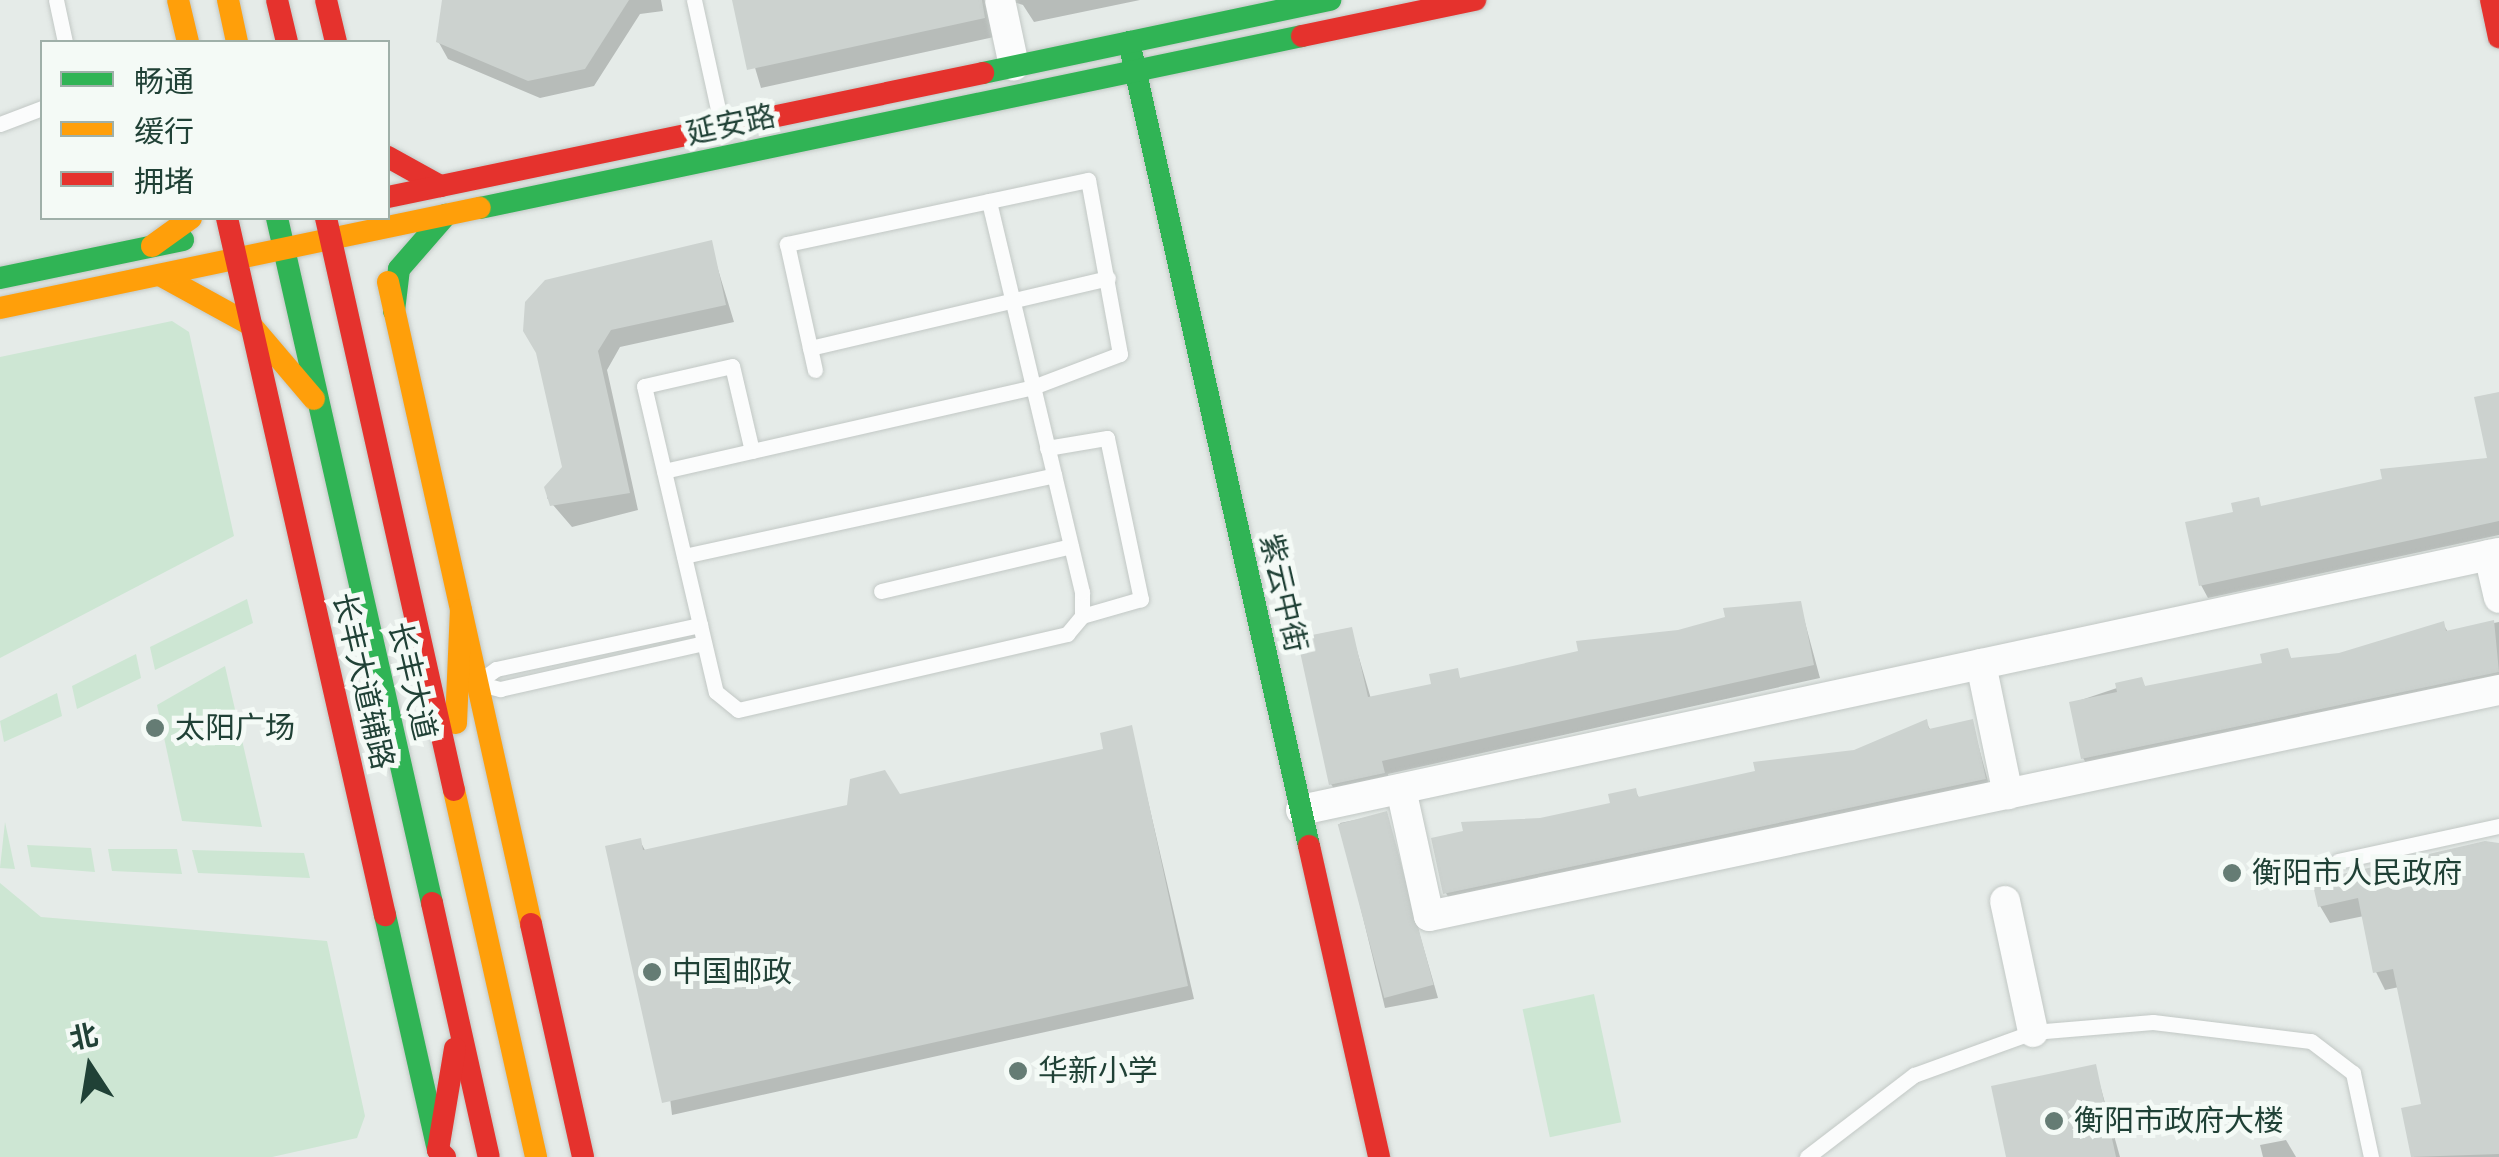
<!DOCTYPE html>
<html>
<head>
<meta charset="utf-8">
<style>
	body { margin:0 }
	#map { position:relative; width:2499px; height:1157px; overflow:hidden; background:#e5ebe8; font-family:Roboto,"Noto Sans SC",sans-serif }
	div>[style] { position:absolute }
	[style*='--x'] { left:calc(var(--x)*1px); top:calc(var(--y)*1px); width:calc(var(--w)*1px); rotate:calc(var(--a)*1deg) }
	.green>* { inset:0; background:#cde6d3; transform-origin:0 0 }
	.shadow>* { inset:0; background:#0003 }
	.building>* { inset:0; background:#ccd2cf; transform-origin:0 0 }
	.roads { filter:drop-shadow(0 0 2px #c2c8c5) drop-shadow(0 0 2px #c2c8c5) }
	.lane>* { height:15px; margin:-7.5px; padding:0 7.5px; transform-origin:7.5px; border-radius:7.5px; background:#fbfcfc }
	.street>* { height:30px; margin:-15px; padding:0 15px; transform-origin:15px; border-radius:15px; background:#fbfcfc }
	.fast>* { height:22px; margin:-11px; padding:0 11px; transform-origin:11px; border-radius:11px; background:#30b455 }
	.slow>* { height:22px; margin:-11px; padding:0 11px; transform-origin:11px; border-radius:11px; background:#ff9f0a }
	.jam>* { height:22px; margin:-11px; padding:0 11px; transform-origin:11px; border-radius:11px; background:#e5322d }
	.dots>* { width:28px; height:28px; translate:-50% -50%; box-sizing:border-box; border:5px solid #f4faf6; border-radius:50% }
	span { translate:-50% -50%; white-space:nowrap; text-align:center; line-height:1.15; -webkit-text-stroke:10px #f4faf6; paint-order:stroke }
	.street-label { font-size:30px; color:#204136 }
	.poi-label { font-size:30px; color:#204136 }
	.left { translate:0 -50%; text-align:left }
	.legend { position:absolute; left:40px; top:40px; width:350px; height:180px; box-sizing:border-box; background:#f4faf6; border:2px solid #9fb0a9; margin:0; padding:12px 18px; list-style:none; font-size:30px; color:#204136 }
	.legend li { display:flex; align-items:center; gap:20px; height:50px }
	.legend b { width:50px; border:2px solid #9fb0a9 }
	.north { position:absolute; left:40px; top:1017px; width:100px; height:100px; -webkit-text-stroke:8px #f4faf6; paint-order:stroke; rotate:348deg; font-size:28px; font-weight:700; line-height:40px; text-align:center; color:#204136 }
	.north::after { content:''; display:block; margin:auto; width:35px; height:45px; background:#204136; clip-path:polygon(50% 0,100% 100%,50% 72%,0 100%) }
</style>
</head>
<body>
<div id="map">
	<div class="green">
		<i style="clip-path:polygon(172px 321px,189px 332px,234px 536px,0 658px,0 357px)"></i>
		<i style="clip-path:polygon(247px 599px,253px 623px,155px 670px,150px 647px)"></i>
		<i style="clip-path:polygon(136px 654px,141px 678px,77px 709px,72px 686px)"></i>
		<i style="clip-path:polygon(225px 666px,262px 827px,182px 821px,157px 705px)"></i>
		<i style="clip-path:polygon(57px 693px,62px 716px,4px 742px,0 721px)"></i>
		<i style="clip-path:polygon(5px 822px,15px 869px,0 868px)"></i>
		<i style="clip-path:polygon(27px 845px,91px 848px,95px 872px,31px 867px)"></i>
		<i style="clip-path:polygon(108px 849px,177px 849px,182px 874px,112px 871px)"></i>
		<i style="clip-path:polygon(192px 850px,304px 853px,310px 878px,198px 873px)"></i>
		<i style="clip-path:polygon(0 883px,41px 917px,327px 941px,365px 1116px,357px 1138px,272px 1157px,0 1157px)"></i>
		<i style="left:1594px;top:994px;width:131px;height:73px;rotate:78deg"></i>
	</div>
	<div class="shadow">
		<i style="clip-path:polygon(443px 0,661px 0,663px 11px,640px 14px,594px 86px,540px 98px,448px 59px,438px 41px)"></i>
		<i style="clip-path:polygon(735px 0,1140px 0,1034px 22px,1023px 5px,1007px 0,994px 37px,761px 88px)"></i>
		<i style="clip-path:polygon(710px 243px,734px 322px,620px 347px,607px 370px,638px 510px,572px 527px,547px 498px,565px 468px,539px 354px)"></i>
		<i style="clip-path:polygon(2499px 395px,2499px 535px,2208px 598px,2201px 585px,2262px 508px,2490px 460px)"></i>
		<i style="clip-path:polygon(1800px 604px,1820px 678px,1388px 774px,1390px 786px,1339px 797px,1331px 784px,1351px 630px,1371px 699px,1434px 686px,1456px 671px,1461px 680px)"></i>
		<i style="clip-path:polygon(2499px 622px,2499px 685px,2091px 771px,2083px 758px,2072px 703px,2141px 680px,2146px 688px,2265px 665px,2287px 651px,2292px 660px,2340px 655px,2443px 624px,2448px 632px)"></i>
		<i style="clip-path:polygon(1926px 722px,1931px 731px,1972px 722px,1991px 792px,1453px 906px,1446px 893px,1540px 821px,1613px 805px,1635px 791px,1640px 799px,1855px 753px)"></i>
		<i style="clip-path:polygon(1131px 728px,1194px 999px,672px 1115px,640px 841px,646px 852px,1106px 751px)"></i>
		<i style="clip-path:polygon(1385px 814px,1438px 998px,1385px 1008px,1340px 823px)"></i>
		<i style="clip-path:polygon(2499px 847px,2499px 1157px,2414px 1157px,2404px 1110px,2424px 1106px,2399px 987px,2385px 990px,2376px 972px,2364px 916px,2330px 923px,2320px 906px)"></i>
		<i style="clip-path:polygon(2095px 1067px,2120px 1157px,2009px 1157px)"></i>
		<i style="clip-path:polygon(2286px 1140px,2296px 1157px,2263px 1157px,2260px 1145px)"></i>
	</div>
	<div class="building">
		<i style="clip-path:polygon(442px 0,629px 0,585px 69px,528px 81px,436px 42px)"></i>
		<i style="clip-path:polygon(732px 0,982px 0,985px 18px,747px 70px)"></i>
		<i style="clip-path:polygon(712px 240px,726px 305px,611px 330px,598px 351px,630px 493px,550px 506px,544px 487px,562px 467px,536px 353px,523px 331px,525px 302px,545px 280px)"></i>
		<i style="clip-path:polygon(2499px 392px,2499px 521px,2199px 586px,2185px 522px,2233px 512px,2231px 503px,2259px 497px,2261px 506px,2382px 479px,2380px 469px,2487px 458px,2474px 397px)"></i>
		<i style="clip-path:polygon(1801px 601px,1814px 665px,1382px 761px,1385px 773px,1329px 785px,1297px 638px,1352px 627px,1368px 697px,1431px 684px,1429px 674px,1458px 668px,1460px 678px,1578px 651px,1576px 641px,1678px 630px,1725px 617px,1723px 608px)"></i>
		<i style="clip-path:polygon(2494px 620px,2499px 672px,2081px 759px,2069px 702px,2117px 692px,2115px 683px,2142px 677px,2145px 686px,2262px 663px,2260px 654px,2288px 648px,2291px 658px,2339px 653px,2444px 621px,2446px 631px)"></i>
		<i style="clip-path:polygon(1927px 719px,1929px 729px,1973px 719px,1986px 779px,1443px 894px,1431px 838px,1463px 831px,1461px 822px,1540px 818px,1610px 803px,1608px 794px,1636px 788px,1638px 797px,1755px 771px,1753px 762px,1854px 750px)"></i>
		<i style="clip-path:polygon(1132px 725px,1188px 986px,662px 1103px,605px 846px,641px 838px,643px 850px,847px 805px,850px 779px,885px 770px,900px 794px,1103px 749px,1100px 733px)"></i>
		<i style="left:1387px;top:811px;width:180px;height:51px;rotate:75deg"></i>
		<i style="clip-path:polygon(2485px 841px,2499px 843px,2499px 1154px,2411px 1157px,2401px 1108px,2421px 1104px,2393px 969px,2373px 973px,2358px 898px,2318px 907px,2312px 881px)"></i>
		<i style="clip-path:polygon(2096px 1064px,2116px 1157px,2006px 1157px,1991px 1086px)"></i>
	</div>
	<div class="roads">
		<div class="lane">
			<i style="--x:56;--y:0;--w:43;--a:77.9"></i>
			<i style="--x:694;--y:0;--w:130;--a:77.6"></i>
			<i style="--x:0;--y:124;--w:45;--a:-20.9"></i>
			<i style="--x:810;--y:348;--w:306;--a:-13.2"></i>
			<i style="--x:1047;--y:448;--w:61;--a:-9.5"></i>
			<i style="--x:1107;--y:438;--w:165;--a:78.1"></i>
			<i style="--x:1141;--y:599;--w:61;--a:163.9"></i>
			<i style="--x:752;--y:451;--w:87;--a:-103.2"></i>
			<i style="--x:732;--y:366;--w:90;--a:167.2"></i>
			<i style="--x:644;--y:386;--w:314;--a:76.8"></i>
			<i style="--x:716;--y:692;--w:28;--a:39"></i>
			<i style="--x:738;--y:710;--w:338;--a:-13"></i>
			<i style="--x:1067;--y:634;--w:23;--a:-50"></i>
			<i style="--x:1082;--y:616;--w:24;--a:-90"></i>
			<i style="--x:1082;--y:592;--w:402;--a:-103.4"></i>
			<i style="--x:664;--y:471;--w:378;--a:-12.8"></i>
			<i style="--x:1033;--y:387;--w:93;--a:-20.8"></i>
			<i style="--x:1120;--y:354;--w:177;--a:-100.4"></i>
			<i style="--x:1088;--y:180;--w:308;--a:168"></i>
			<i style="--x:787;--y:244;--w:129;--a:77.5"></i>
			<i style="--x:684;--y:556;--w:379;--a:-12.3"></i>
			<i style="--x:881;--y:591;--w:195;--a:-13.3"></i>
			<i style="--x:478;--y:682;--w:22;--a:-36"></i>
			<i style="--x:496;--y:669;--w:209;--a:-12.2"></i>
			<i style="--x:481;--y:684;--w:20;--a:15"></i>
			<i style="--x:500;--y:689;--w:209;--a:-12.7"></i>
			<i style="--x:2338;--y:861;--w:165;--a:-12.3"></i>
			<i style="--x:1807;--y:1157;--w:135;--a:-37.5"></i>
			<i style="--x:1914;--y:1075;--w:127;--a:-19.9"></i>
			<i style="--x:2033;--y:1032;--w:120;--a:-4.8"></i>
			<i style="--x:2153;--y:1022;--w:159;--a:6.9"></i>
			<i style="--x:2311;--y:1041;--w:53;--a:37.3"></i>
			<i style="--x:2353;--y:1073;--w:86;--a:77.9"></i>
		</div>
		<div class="street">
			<i style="--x:1000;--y:0;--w:67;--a:78"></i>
			<i style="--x:2489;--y:555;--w:44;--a:76.9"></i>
			<i style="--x:1981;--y:664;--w:133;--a:78.3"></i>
			<i style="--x:1401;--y:789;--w:130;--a:77.6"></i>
			<i style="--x:1429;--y:916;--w:1094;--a:-11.93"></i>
			<i style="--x:1301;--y:810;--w:1225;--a:-12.11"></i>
			<i style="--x:2005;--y:901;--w:134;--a:77.9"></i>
		</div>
		<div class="fast">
			<i style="--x:1129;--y:42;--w:824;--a:77.38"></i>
			<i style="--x:983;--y:73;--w:355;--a:-11.9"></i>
			<i style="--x:480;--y:208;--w:840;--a:-11.82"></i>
			<i style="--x:277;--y:218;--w:702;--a:77.25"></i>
			<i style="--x:0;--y:278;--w:187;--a:-11.7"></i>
			<i style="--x:394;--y:311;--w:42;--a:-83.2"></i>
			<i style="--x:399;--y:269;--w:72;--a:-49"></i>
			<i style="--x:385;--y:915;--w:236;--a:77.3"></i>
		</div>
		<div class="slow">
			<i style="--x:178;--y:0;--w:43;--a:76.6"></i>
			<i style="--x:228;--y:0;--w:43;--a:77.9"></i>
			<i style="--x:152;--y:246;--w:48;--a:-35.7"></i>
			<i style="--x:160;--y:275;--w:104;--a:28.8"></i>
			<i style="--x:251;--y:325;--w:97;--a:49.6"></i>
			<i style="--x:388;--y:282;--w:658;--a:77.44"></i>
			<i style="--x:0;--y:308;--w:490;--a:-11.8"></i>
			<i style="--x:456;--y:723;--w:113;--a:-87.5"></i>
			<i style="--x:454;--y:790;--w:376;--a:77.4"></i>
		</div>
		<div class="jam">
			<i style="--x:277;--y:0;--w:43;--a:76.6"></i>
			<i style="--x:326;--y:0;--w:43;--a:76.6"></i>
			<i style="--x:2491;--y:0;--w:38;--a:78"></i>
			<i style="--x:1302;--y:36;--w:177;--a:-11.8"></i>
			<i style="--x:388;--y:157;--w:60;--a:29.1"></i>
			<i style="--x:388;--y:197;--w:608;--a:-11.77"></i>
			<i style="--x:227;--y:218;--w:715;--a:77.23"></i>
			<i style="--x:326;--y:218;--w:586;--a:77.39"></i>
			<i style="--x:1309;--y:846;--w:319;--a:77.3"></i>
			<i style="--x:432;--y:903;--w:260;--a:77.4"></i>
			<i style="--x:531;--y:924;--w:239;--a:77.4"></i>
			<i style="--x:445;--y:1157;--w:10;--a:-135"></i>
			<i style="--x:438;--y:1150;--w:103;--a:-80.5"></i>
		</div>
	</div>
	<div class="dots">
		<i style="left:155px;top:728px;background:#657c74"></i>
		<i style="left:2232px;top:873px;background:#657c74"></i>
		<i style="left:652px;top:972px;background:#657c74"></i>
		<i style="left:1018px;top:1071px;background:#657c74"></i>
		<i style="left:2054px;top:1121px;background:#657c74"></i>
	</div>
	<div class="street-label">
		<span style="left:731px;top:125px;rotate:-12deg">延安路</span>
		<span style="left:1283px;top:593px;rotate:77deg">紫云中街</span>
		<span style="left:363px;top:681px;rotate:77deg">长丰大道辅路</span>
		<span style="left:412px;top:681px;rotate:77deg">长丰大道</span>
	</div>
	<div class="poi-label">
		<span class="left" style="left:175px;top:728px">太阳广场</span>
		<span class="left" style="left:2252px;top:873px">衡阳市人民政府</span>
		<span class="left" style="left:672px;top:972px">中国邮政</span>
		<span class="left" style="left:1038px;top:1071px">华新小学</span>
		<span class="left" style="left:2074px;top:1121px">衡阳市政府大楼</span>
	</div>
	<ul class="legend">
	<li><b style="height:12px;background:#30b455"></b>畅通</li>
	<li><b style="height:12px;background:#ff9f0a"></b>缓行</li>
	<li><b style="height:12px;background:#e5322d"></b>拥堵</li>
	</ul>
	<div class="north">北</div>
</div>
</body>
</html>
